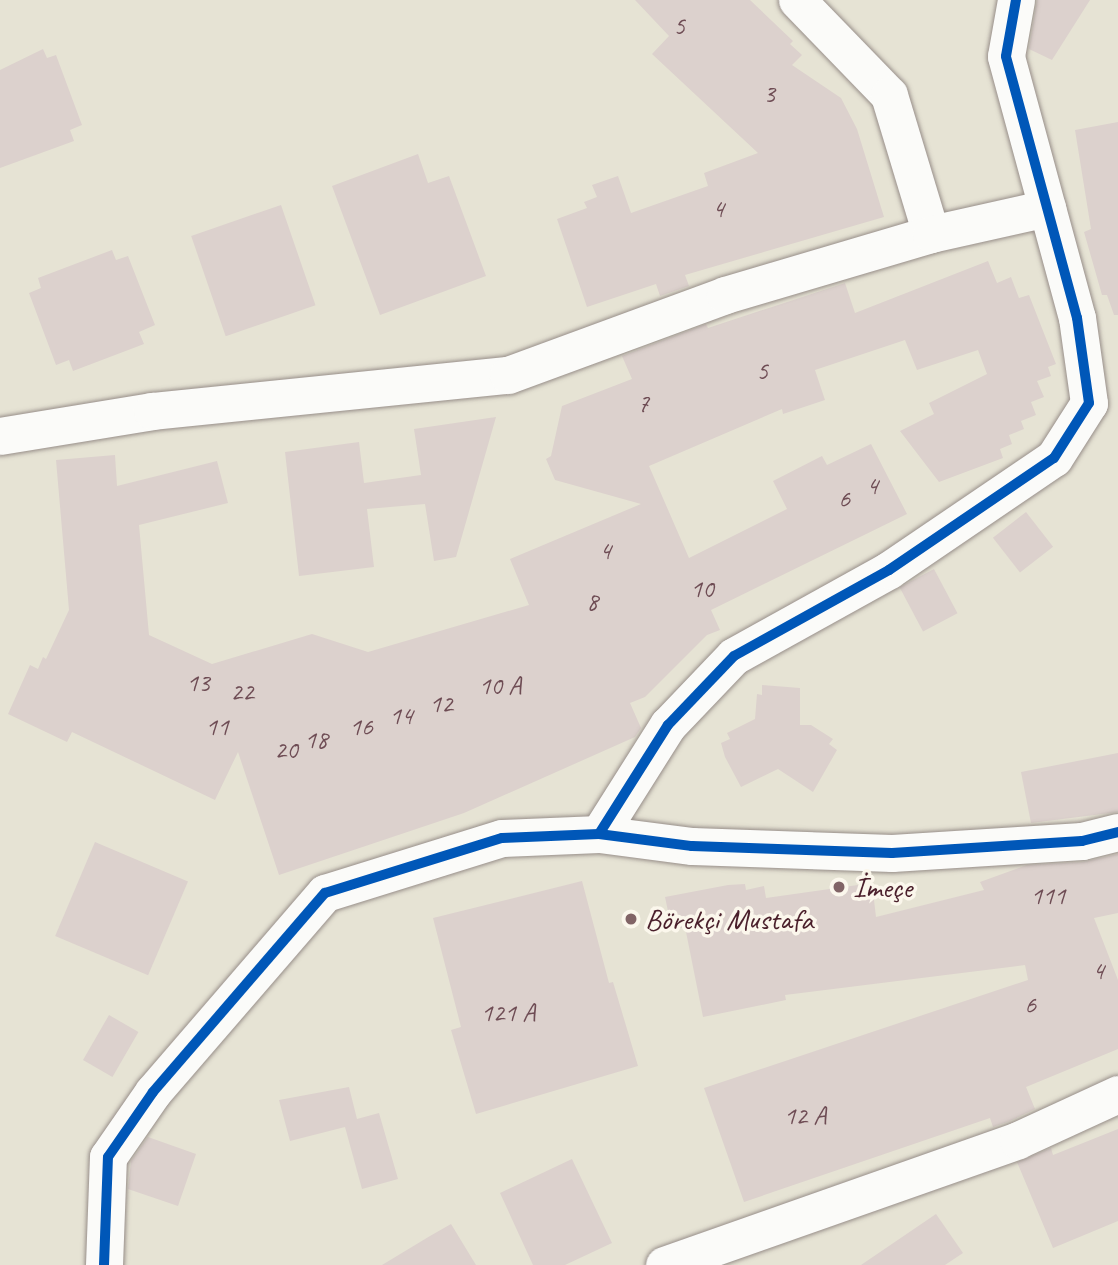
<!DOCTYPE html>
<html>
<head>
<meta charset="utf-8">
<style>
	body { margin:0 }
	#map { position:relative; width:1118px; height:1265px; overflow:hidden; background:#e6e3d4; font-family:Caveat,sans-serif }
	div>[style] { position:absolute }
	[style*='--x'] { left:calc(var(--x)*1px); top:calc(var(--y)*1px); width:calc(var(--w)*1px); rotate:calc(var(--a)*1deg) }
	.building>* { inset:0; background:#dcd1cd; transform-origin:0 0 }
	.roads { filter:drop-shadow(0 0 2px #978e89) drop-shadow(0 0 2px #978e89) }
	.minor>* { height:37px; margin:-18.5px; padding:0 18.5px; transform-origin:18.5px; border-radius:18.5px; background:#fbfbf9 }
	.cycleway>* { height:10px; margin:-5px; padding:0 5px; transform-origin:5px; border-radius:5px; background:#0057b8 }
	.dots>* { width:19px; height:19px; translate:-50% -50%; box-sizing:border-box; border:4px solid #fbf7ec; border-radius:50% }
	span { translate:-50% -50%; white-space:nowrap; text-align:center; line-height:1.15; -webkit-text-stroke:7px #fbf7ec; paint-order:stroke }
	.number-label { font-size:26px; color:#6e4c54 }
	.number-label span { -webkit-text-stroke-width:0 }
	.poi-label { font-size:30px; color:#4a1f2b }
	.left { translate:0 -50%; text-align:left }
</style>
</head>
<body>
<div id="map">
	<div class="building">
		<i style="clip-path:polygon(635px 0,750px 0,793px 41px,790px 44px,802px 55px,792px 65px,841px 98px,857px 129px,884px 217px,685px 275px,689px 286px,660px 296px,656px 284px,587px 307px,557px 219px,587px 208px,584px 202px,597px 197px,592px 185px,618px 176px,631px 213px,708px 186px,704px 173px,758px 153px,652px 54px,669px 36px)"></i>
		<i style="clip-path:polygon(1037px 0,1090px 0,1052px 60px,1029px 49px)"></i>
		<i style="clip-path:polygon(43px 49px,47px 58px,56px 55px,82px 125px,70px 130px,74px 141px,0 168px,0 70px)"></i>
		<i style="clip-path:polygon(1118px 122px,1118px 315px,1114px 315px,1107px 295px,1102px 295px,1084px 232px,1091px 229px,1075px 130px)"></i>
		<i style="clip-path:polygon(418px 154px,428px 183px,449px 176px,486px 276px,380px 315px,332px 186px)"></i>
		<i style="left:281px;top:205px;width:106px;height:95px;rotate:71deg"></i>
		<i style="clip-path:polygon(112px 250px,116px 260px,128px 256px,155px 325px,139px 332px,144px 344px,73px 371px,69px 360px,56px 365px,29px 293px,41px 288px,38px 278px)"></i>
		<i style="clip-path:polygon(988px 261px,997px 283px,1011px 277px,1019px 298px,1029px 295px,1056px 364px,1048px 367px,1051px 376px,1037px 381px,1044px 397px,1031px 402px,1036px 415px,1021px 421px,1024px 429px,1009px 435px,1012px 444px,1000px 449px,1003px 458px,939px 482px,900px 431px,934px 414px,929px 403px,987px 374px,978px 350px,917px 370px,905px 340px,815px 370px,825px 400px,783px 414px,782px 409px,649px 466px,689px 558px,787px 509px,773px 481px,822px 456px,827px 465px,871px 444px,907px 514px,711px 610px,720px 630px,707px 635px,645px 697px,630px 703px,641px 728px,635px 737px,464px 813px,279px 875px,238px 752px,215px 800px,72px 732px,67px 742px,8px 714px,30px 665px,38px 669px,43px 657px,46px 659px,69px 610px,56px 460px,115px 455px,117px 486px,217px 461px,228px 503px,139px 525px,149px 635px,212px 664px,312px 634px,368px 652px,529px 605px,510px 559px,641px 504px,555px 480px,546px 459px,551px 456px,562px 406px,632px 379px,622px 356px,706px 324px,708px 328px,845px 283px,855px 313px)"></i>
		<i style="clip-path:polygon(496px 417px,456px 557px,434px 561px,425px 504px,367px 509px,374px 567px,299px 576px,285px 452px,359px 442px,364px 483px,421px 475px,414px 429px)"></i>
		<i style="left:1026px;top:512px;width:44px;height:42px;rotate:52deg"></i>
		<i style="left:934px;top:569px;width:50px;height:39px;rotate:62deg"></i>
		<i style="clip-path:polygon(762px 685px,800px 688px,800px 725px,811px 725px,833px 739px,829px 744px,837px 750px,813px 792px,778px 769px,741px 787px,725px 757px,721px 743px,730px 739px,727px 733px,755px 719px,757px 694px,762px 695px)"></i>
		<i style="clip-path:polygon(1118px 753px,1118px 812px,1031px 823px,1021px 772px)"></i>
		<i style="left:95px;top:842px;width:101px;height:102px;rotate:23deg"></i>
		<i style="clip-path:polygon(1118px 854px,1118px 913px,1094px 918px,1118px 980px,1118px 1049px,1026px 1087px,1035px 1109px,1010px 1121px,993px 1127px,990px 1118px,744px 1202px,704px 1088px,1028px 980px,1025px 965px,785px 995px,786px 1000px,703px 1017px,685px 927px,672px 930px,665px 897px,728px 885px,745px 884px,746px 890px,764px 886px,766px 898px,872px 883px,876px 917px,984px 890px,980px 882px,1027px 865px,1083px 862px)"></i>
		<i style="clip-path:polygon(582px 881px,609px 983px,613px 982px,638px 1066px,476px 1114px,451px 1030px,461px 1027px,433px 918px)"></i>
		<i style="left:109px;top:1015px;width:34px;height:52px;rotate:30deg"></i>
		<i style="clip-path:polygon(349px 1087px,357px 1119px,379px 1113px,398px 1179px,362px 1189px,345px 1127px,290px 1141px,279px 1100px)"></i>
		<i style="clip-path:polygon(1118px 1129px,1118px 1221px,1053px 1248px,1017px 1162px,1051px 1148px,1053px 1155px)"></i>
		<i style="clip-path:polygon(148px 1137px,196px 1154px,178px 1206px,128px 1189px,131px 1161px)"></i>
		<i style="clip-path:polygon(572px 1159px,612px 1243px,565px 1265px,533px 1265px,500px 1193px)"></i>
		<i style="clip-path:polygon(936px 1214px,963px 1253px,945px 1265px,861px 1265px)"></i>
		<i style="clip-path:polygon(451px 1224px,476px 1265px,382px 1265px,430px 1236px)"></i>
	</div>
	<div class="roads">
		<div class="minor">
			<i style="--x:797;--y:0;--w:132;--a:45.9"></i>
			<i style="--x:889;--y:95;--w:145;--a:73.2"></i>
			<i style="--x:0;--y:436;--w:154;--a:-9.3"></i>
			<i style="--x:152;--y:411;--w:358;--a:-5.8"></i>
			<i style="--x:508;--y:375;--w:231;--a:-20.2"></i>
			<i style="--x:725;--y:295;--w:215;--a:-16.5"></i>
			<i style="--x:931;--y:234;--w:119;--a:-12.6"></i>
			<i style="--x:599;--y:834;--w:129;--a:-57.7"></i>
			<i style="--x:668;--y:725;--w:95;--a:-46.3"></i>
			<i style="--x:734;--y:656;--w:177;--a:-29"></i>
			<i style="--x:889;--y:570;--w:199;--a:-34.2"></i>
			<i style="--x:1054;--y:458;--w:65;--a:-57.5"></i>
			<i style="--x:1089;--y:403;--w:86;--a:-98"></i>
			<i style="--x:1077;--y:318;--w:271;--a:-105.2"></i>
			<i style="--x:1006;--y:56;--w:57;--a:-79.9"></i>
			<i style="--x:104;--y:1265;--w:108;--a:-87.9"></i>
			<i style="--x:108;--y:1157;--w:79;--a:-55.3"></i>
			<i style="--x:153;--y:1092;--w:263;--a:-49.2"></i>
			<i style="--x:325;--y:893;--w:185;--a:-17.3"></i>
			<i style="--x:502;--y:838;--w:97;--a:-2.4"></i>
			<i style="--x:599;--y:834;--w:94;--a:7.4"></i>
			<i style="--x:692;--y:846;--w:200;--a:2"></i>
			<i style="--x:892;--y:853;--w:190;--a:-3.6"></i>
			<i style="--x:1082;--y:841;--w:37;--a:-14"></i>
			<i style="--x:664;--y:1265;--w:375;--a:-19.4"></i>
			<i style="--x:1018;--y:1140;--w:110;--a:-24.7"></i>
		</div>
	</div>
	<div class="cycleway">
		<i style="--x:599;--y:834;--w:129;--a:-57.7"></i>
		<i style="--x:668;--y:725;--w:95;--a:-46.3"></i>
		<i style="--x:734;--y:656;--w:177;--a:-29"></i>
		<i style="--x:889;--y:570;--w:199;--a:-34.2"></i>
		<i style="--x:1054;--y:458;--w:65;--a:-57.5"></i>
		<i style="--x:1089;--y:403;--w:86;--a:-98"></i>
		<i style="--x:1077;--y:318;--w:271;--a:-105.2"></i>
		<i style="--x:1006;--y:56;--w:57;--a:-79.9"></i>
		<i style="--x:104;--y:1265;--w:108;--a:-87.9"></i>
		<i style="--x:108;--y:1157;--w:79;--a:-55.3"></i>
		<i style="--x:153;--y:1092;--w:263;--a:-49.2"></i>
		<i style="--x:325;--y:893;--w:185;--a:-17.3"></i>
		<i style="--x:502;--y:838;--w:97;--a:-2.4"></i>
		<i style="--x:599;--y:834;--w:94;--a:7.4"></i>
		<i style="--x:692;--y:846;--w:200;--a:2"></i>
		<i style="--x:892;--y:853;--w:190;--a:-3.6"></i>
		<i style="--x:1082;--y:841;--w:37;--a:-14"></i>
	</div>
	<div class="dots">
		<i style="left:839px;top:887px;background:#816466"></i>
		<i style="left:631px;top:919px;background:#816466"></i>
	</div>
	<div class="number-label">
		<span style="left:679px;top:26px">5</span>
		<span style="left:769px;top:94px">3</span>
		<span style="left:718px;top:209px">4</span>
		<span style="left:762px;top:371px">5</span>
		<span style="left:643px;top:404px">7</span>
		<span style="left:872px;top:486px">4</span>
		<span style="left:844px;top:499px">6</span>
		<span style="left:605px;top:551px">4</span>
		<span style="left:702px;top:589px">10</span>
		<span style="left:592px;top:602px">8</span>
		<span style="left:198px;top:683px">13</span>
		<span style="left:500px;top:686px">10 A</span>
		<span style="left:242px;top:692px">22</span>
		<span style="left:441px;top:704px">12</span>
		<span style="left:401px;top:716px">14</span>
		<span style="left:217px;top:727px">11</span>
		<span style="left:361px;top:727px">16</span>
		<span style="left:316px;top:740px">18</span>
		<span style="left:286px;top:750px">20</span>
		<span style="left:1048px;top:896px">111</span>
		<span style="left:1098px;top:971px">4</span>
		<span style="left:1030px;top:1005px">6</span>
		<span style="left:508px;top:1013px">121 A</span>
		<span style="left:805px;top:1116px">12 A</span>
	</div>
	<div class="poi-label">
		<span class="left" style="left:853px;top:887px">İmeçe</span>
		<span class="left" style="left:645px;top:919px">Börekçi Mustafa</span>
	</div>
</div>
</body>
</html>
